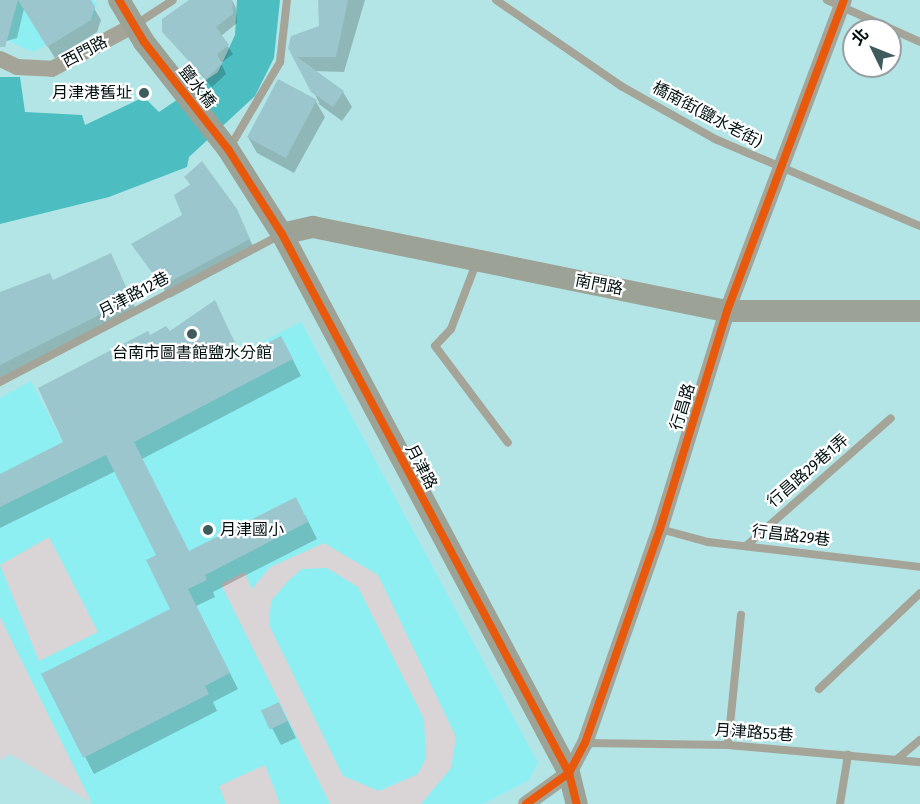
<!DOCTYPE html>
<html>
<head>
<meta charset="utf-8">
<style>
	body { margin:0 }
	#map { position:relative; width:920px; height:804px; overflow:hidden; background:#b4e5e6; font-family:"Fira Sans Condensed","Noto Sans TC",sans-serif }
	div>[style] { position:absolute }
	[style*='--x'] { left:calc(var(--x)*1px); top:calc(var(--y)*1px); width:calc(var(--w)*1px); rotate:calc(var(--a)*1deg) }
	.built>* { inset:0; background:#8deff2 }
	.green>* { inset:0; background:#d9d4d5 }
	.water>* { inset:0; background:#4cbec2 }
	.shadow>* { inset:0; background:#0003 }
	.building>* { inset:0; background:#9bc6cd; transform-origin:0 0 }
	.lane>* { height:8px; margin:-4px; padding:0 4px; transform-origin:4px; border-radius:4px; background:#a5a498 }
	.street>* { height:16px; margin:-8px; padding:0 8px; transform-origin:8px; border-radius:8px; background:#a5a498 }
	.secondary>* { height:22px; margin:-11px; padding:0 11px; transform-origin:11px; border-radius:11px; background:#9ca296 }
	.cycleway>* { height:8px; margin:-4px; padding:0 4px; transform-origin:4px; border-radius:4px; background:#e8590c }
	.dots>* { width:16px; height:16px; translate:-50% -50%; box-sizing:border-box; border:3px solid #fff; border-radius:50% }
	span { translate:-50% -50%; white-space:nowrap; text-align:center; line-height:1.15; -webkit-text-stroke:4.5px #fff; paint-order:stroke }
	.street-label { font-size:16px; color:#001011 }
	.poi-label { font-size:16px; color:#001011 }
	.right { translate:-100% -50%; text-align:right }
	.left { translate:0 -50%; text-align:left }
	.north { position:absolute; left:842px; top:18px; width:60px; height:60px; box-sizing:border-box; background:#fff; border:2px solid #999fa0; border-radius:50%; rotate:313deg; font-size:16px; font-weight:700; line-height:24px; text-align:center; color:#001011 }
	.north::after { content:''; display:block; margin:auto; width:21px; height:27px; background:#3f5b5c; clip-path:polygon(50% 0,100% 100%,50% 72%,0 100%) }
</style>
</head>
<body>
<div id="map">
	<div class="built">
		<i style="clip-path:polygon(0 0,94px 0,97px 4px,94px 19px,33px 52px,0 37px)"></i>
		<i style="clip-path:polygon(301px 322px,538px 763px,529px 780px,483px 804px,92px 804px,0 618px,0 398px,31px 381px,63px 443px)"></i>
	</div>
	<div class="green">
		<i style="clip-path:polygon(49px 537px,98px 632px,39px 661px,0 565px)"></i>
		<i style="clip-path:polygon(evenodd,324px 543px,378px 575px,456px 737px,451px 768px,421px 804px,330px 804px,221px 584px,244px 572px,252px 589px,270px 567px,324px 543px,327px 568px,358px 587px,424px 719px,426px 758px,418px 774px,379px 791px,343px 776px,269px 625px,271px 601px,288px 581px,302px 569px,327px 568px)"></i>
		<i style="clip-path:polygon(0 618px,0 617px,91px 802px,10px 754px,0 760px)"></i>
		<i style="clip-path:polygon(265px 765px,280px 804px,226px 804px,219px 786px)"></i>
	</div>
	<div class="water">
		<i style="clip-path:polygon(237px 0,280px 0,274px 58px,255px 96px,189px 157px,187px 167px,109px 197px,0 224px,0 77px,20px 77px,25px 112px,82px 115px,85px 125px,144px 97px,159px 112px,218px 72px,235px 35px)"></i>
	</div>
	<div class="shadow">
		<i style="clip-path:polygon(0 0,89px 0,101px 20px,97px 32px,55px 58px,24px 9px,17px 38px,0 43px)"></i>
		<i style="clip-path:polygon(195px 0,232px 0,236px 8px,237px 23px,221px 36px,233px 54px,221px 63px,226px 74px,212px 87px,163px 32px)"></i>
		<i style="clip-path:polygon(320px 0,365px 0,344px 72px,314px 71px,343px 92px,352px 107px,342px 121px,316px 102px,325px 117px,294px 173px,257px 153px,248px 137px,279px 81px,320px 104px,290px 48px,320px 27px)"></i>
		<i style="clip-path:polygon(186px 177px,235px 210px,256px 252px,170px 298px,133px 244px,184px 215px,191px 186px)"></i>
		<i style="clip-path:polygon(116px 265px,136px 310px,0 381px,0 294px,49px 274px,53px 281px)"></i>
		<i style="clip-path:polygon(223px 319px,242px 357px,290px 354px,301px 376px,142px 459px,189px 553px,305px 515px,317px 539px,213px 592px,215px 597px,196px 606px,238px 689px,213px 702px,217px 711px,94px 774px,43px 675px,172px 610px,158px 556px,116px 471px,0 528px,0 476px,64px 443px,150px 337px)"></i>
		<i style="clip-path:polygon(263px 711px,287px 719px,296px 738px,281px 745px)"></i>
	</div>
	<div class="building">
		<i style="clip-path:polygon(0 0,18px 0,5px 47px,0 47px)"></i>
		<i style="clip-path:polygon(18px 0,91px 0,95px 7px,91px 20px,47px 47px)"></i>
		<i style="clip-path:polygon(189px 0,232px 0,233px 14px,216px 27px,229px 45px,217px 54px,222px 64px,206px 79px,162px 32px,162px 19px)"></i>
		<i style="clip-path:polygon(318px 0,348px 0,336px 57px,297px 57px,344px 91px,333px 107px,311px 92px,288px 48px,291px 36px,319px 26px)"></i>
		<i style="left:278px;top:79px;width:44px;height:66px;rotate:28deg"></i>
		<i style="clip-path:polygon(202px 161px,237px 209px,250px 239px,162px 286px,131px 244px,182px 215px,174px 195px,191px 184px,184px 177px)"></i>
		<i style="clip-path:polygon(111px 253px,131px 299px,0 365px,0 292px,50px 273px,53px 280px)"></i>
		<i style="clip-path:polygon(215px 300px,241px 356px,281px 336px,293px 359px,134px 442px,189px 551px,296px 497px,308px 522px,205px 575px,207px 580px,188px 589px,230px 673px,205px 686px,209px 694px,83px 758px,41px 674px,170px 609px,146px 560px,156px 555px,106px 455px,0 507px,0 474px,63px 442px,38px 388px,148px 331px,150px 335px,166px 326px,170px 331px)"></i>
		<i style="left:279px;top:702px;width:21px;height:20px;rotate:65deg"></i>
	</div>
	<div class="lane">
		<i style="--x:496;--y:0;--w:152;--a:34.5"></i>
		<i style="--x:621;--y:86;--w:108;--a:29.4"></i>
		<i style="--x:715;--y:139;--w:223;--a:23"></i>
		<i style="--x:827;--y:0;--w:102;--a:24.3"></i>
		<i style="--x:135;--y:25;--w:45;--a:-33.3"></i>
		<i style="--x:230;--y:147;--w:99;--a:-59.5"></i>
		<i style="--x:280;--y:62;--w:62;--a:-83.6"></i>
		<i style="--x:477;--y:261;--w:73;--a:110.9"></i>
		<i style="--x:451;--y:329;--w:23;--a:133"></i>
		<i style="--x:435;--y:346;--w:121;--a:53"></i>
		<i style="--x:0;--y:382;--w:318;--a:-27.7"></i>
		<i style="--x:660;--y:529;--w:50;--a:15.2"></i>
		<i style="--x:708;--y:542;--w:213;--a:6.7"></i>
		<i style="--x:746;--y:546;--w:193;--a:-41.4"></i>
		<i style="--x:819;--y:689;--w:139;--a:-43.5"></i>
		<i style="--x:585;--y:743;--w:143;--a:0.8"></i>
		<i style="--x:728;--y:745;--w:193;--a:5.1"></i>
		<i style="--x:728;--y:745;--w:131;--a:-84.3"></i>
		<i style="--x:896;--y:760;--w:31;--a:-40"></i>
		<i style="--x:840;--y:804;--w:50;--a:-80.7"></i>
	</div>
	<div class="street">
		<i style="--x:0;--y:59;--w:19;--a:25"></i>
		<i style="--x:17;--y:67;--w:35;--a:3"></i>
		<i style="--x:52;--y:69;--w:92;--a:-28"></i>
		<i style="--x:526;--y:804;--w:53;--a:-35.8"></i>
		<i style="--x:569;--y:773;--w:34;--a:-62"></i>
		<i style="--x:585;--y:743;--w:227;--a:-70.7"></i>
		<i style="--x:660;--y:529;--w:228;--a:-72.9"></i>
		<i style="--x:727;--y:311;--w:332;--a:-69.4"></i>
	</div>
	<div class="secondary">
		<i style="--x:119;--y:0;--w:49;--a:59.2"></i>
		<i style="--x:144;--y:42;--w:136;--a:51.9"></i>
		<i style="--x:228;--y:149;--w:101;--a:57.6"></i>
		<i style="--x:282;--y:234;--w:611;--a:61.97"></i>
		<i style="--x:569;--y:773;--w:32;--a:76"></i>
		<i style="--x:282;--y:234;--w:32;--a:-13"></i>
		<i style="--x:313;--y:227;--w:422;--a:11.5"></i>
		<i style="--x:727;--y:311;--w:193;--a:0"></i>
	</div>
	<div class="cycleway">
		<i style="--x:119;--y:0;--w:49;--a:59.2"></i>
		<i style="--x:144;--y:42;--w:136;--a:51.9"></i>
		<i style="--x:228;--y:149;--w:101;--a:57.6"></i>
		<i style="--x:282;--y:234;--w:611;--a:61.97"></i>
		<i style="--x:569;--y:773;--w:32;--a:76"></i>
		<i style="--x:526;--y:804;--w:53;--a:-35.8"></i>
		<i style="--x:569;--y:773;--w:34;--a:-62"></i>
		<i style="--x:585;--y:743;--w:227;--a:-70.7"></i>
		<i style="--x:660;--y:529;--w:228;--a:-72.9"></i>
		<i style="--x:727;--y:311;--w:332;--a:-69.4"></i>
	</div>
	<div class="dots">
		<i style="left:144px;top:93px;background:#3f5b5c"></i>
		<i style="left:192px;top:334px;background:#3f5b5c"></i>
		<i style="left:208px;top:530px;background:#3f5b5c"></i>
	</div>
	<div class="street-label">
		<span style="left:85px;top:52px;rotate:-28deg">西門路</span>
		<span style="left:197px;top:87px;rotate:52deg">鹽水橋</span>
		<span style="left:707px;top:115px;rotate:28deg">橋南街(鹽水老街)</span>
		<span style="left:599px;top:285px;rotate:11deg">南門路</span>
		<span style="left:134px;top:295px;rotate:-28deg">月津路12巷</span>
		<span style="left:683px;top:407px;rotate:-73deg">行昌路</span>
		<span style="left:421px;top:467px;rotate:62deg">月津路</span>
		<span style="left:808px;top:471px;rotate:-41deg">行昌路29巷1弄</span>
		<span style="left:791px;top:536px;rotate:7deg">行昌路29巷</span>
		<span style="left:754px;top:733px;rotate:4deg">月津路55巷</span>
	</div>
	<div class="poi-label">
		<span class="right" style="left:132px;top:93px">月津港舊址</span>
		<span style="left:192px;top:353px">台南市圖書館鹽水分館</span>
		<span class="left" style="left:220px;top:530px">月津國小</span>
	</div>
	<div class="north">北</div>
</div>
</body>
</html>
